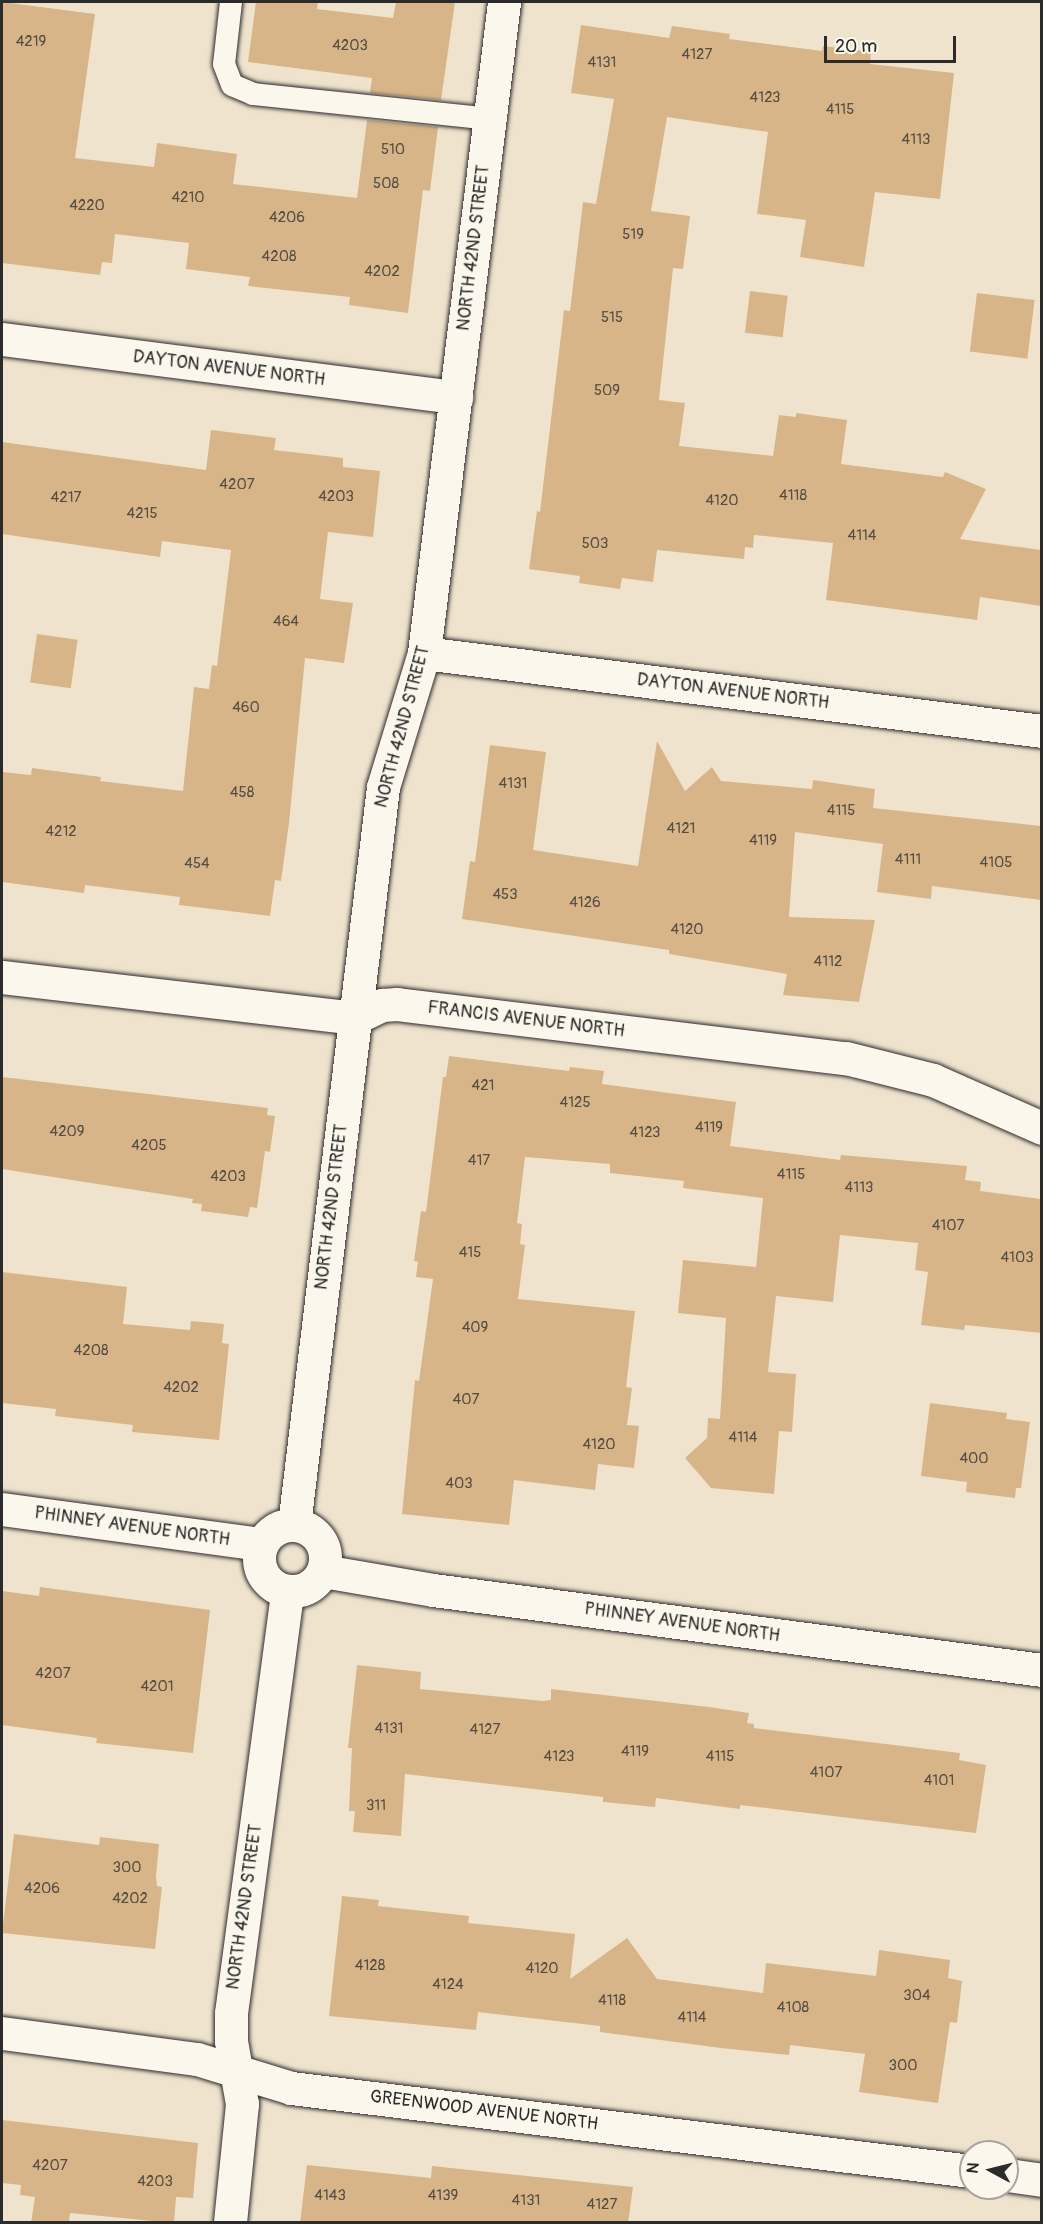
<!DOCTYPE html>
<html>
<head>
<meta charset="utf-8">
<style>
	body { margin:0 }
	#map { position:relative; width:1043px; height:2224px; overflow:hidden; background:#f0e3ce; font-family:Pangolin,sans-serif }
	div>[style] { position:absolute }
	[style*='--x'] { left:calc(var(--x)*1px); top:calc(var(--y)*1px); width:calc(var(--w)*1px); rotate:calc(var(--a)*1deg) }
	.building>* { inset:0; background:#d7b589; transform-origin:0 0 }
	.roads { filter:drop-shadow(0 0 2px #2b2b2b) drop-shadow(0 0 2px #2b2b2b) }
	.service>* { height:22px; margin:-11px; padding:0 11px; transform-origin:11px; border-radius:11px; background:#fbf7ec }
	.minor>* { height:33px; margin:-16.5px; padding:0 16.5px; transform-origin:16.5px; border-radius:16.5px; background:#fbf7ec }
	.minor>.ring { margin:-16.5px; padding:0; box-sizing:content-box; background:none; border:33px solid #fbf7ec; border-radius:50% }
	span { translate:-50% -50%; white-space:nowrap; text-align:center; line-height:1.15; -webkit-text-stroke:5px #fbf7ec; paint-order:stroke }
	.number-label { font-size:15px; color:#564e42 }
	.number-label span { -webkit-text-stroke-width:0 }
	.street-label { font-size:18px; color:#2b2b2b }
	.frame { position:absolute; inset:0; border:3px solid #2b2b2b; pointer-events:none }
	.north { position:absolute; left:959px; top:2140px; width:60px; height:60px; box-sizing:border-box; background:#fbf7ec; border:2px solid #a8a59f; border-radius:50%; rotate:277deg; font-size:16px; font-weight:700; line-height:24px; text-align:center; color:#2b2b2b }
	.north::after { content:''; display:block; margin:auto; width:21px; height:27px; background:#2b2b2b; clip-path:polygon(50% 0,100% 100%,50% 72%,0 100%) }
	.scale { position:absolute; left:824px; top:36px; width:132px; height:27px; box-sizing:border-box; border:3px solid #2b2b2b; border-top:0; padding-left:8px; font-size:18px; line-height:21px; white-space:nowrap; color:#2b2b2b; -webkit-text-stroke:4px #fbf7ec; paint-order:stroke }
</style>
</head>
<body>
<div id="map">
	<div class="building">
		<i style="clip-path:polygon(2px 2px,95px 14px,75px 158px,154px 167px,157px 143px,237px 154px,233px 184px,357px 198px,367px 120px,438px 127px,430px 191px,423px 190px,408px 313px,349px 305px,350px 297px,248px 286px,250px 277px,186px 269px,189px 243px,115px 234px,112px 263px,102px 262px,100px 275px,2px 263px)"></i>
		<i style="clip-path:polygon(256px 2px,318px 2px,317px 9px,393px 18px,396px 2px,455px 2px,441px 100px,370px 93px,372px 78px,248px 62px)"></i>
		<i style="clip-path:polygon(581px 25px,669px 38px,672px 26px,730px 34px,729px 39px,822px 51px,823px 46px,871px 52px,870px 64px,954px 73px,940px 199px,875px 192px,864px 267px,800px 257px,806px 220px,757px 214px,768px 132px,667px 117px,651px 211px,690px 216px,683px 269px,673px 268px,659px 400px,685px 403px,679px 446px,773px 456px,779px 415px,796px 417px,796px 413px,847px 420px,841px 464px,943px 477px,945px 472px,986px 489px,960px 539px,1041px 550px,1041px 606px,980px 597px,977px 620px,826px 600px,833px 543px,754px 535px,753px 548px,745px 547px,744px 559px,657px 550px,653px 582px,622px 578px,620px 589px,579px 583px,580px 576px,529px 569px,537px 511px,540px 512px,564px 310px,570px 311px,583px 202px,596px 204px,614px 99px,571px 93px)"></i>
		<i style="left:750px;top:291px;width:38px;height:42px;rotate:7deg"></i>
		<i style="left:977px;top:293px;width:58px;height:59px;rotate:7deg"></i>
		<i style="clip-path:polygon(211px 430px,276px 438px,274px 450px,343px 458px,343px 467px,380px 471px,373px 537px,328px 532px,320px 599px,353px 603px,344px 663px,305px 658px,289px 823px,281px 881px,275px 880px,270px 916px,179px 905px,180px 897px,85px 885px,84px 893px,2px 882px,2px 772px,31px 775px,32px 768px,101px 777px,100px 781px,183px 791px,194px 687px,209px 689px,212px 665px,217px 666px,231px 550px,162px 541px,160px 557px,2px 534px,2px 442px,206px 470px)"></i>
		<i style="left:37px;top:634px;width:41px;height:49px;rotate:8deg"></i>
		<i style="clip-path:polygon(657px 741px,685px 791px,712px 767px,721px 781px,812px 789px,813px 780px,875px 789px,873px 808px,1041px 826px,1041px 900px,932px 886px,931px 899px,877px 892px,883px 844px,795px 832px,789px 917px,875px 920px,859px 1002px,783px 995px,787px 974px,669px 954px,669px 950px,462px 919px,470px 861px,475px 862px,490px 745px,546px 752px,533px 850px,638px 866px)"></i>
		<i style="clip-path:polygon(449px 1056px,569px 1071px,570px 1067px,604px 1071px,602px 1084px,736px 1102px,730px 1146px,840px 1160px,841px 1155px,967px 1166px,965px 1180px,981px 1182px,980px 1191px,1041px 1199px,1041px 1333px,965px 1325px,964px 1330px,921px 1325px,928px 1272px,915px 1270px,918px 1243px,840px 1235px,833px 1302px,776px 1296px,768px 1372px,796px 1374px,792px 1432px,779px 1431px,774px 1494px,711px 1488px,685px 1458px,707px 1438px,708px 1418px,720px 1419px,726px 1318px,678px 1313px,683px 1260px,756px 1267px,763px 1198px,683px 1188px,684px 1181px,610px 1173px,610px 1164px,525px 1157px,517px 1223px,522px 1224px,520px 1244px,525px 1245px,518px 1299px,635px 1311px,626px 1387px,632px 1388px,627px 1425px,639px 1426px,634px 1468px,598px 1464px,595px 1490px,514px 1480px,509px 1525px,402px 1514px,415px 1380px,419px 1381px,433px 1279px,416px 1277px,418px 1262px,414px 1261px,421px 1211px,426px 1212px,443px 1077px,446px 1077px)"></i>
		<i style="clip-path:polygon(2px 1077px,268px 1108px,267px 1115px,275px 1116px,270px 1152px,265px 1151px,257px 1208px,250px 1207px,248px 1217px,201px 1211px,202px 1204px,192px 1203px,193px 1199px,2px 1169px)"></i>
		<i style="clip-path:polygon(2px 1272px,127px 1287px,123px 1324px,190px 1330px,191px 1321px,224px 1324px,222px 1343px,229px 1344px,219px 1440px,132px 1432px,133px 1425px,55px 1416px,56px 1409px,2px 1403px)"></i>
		<i style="clip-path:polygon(930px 1403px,1007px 1413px,1006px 1419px,1030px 1422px,1021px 1488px,1016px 1488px,1015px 1498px,966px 1492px,967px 1482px,921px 1476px)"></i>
		<i style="clip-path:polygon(40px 1587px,210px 1610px,193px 1753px,96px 1743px,97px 1738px,2px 1725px,2px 1591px,39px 1596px)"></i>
		<i style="clip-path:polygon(357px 1665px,421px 1672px,420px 1689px,543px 1701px,551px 1700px,551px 1689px,709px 1707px,749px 1713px,747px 1723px,754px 1724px,754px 1728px,960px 1753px,959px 1760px,986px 1765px,976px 1833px,740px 1805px,740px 1809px,656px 1798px,655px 1807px,603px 1802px,603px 1797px,405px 1774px,401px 1836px,353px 1832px,355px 1811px,349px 1811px,352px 1748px,348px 1748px)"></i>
		<i style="clip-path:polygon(14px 1834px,99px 1845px,100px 1837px,159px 1844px,156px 1876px,157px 1886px,162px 1887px,155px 1949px,2px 1933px)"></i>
		<i style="clip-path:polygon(342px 1896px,379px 1900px,378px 1906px,469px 1916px,468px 1923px,575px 1934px,570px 1979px,627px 1938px,657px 1979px,763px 1993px,766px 1963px,876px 1976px,879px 1950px,950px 1960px,948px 1978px,962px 1981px,957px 2023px,950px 2022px,938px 2103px,859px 2092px,865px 2054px,790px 2045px,789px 2055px,721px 2048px,600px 2032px,600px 2026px,478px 2012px,476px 2030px,329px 2016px)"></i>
		<i style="clip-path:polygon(2px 2120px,198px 2143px,193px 2198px,176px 2197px,174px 2223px,70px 2213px,69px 2223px,31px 2223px,35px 2197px,20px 2195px,21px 2185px,2px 2183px)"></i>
		<i style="clip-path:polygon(307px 2165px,431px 2178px,432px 2166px,633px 2187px,628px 2223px,300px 2223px)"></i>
	</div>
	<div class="roads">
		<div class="service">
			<i style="--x:231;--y:2;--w:62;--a:96.4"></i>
			<i style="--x:224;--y:64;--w:22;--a:69"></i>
			<i style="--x:232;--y:85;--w:23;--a:23"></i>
			<i style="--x:253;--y:94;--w:238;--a:6"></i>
		</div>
		<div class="minor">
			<i style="--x:2;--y:339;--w:458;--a:7.3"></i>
			<i style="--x:424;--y:653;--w:623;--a:7.19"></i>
			<i style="--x:2;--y:977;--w:355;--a:6.6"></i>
			<i style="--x:355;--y:1018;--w:30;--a:-26"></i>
			<i style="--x:382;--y:1005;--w:15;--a:-4"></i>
			<i style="--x:397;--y:1004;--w:452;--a:6.9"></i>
			<i style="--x:846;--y:1058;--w:90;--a:14.2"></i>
			<i style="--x:933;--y:1080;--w:119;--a:23.8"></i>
			<i style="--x:2;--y:1509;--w:262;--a:7.7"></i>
			<i class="ring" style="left:259px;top:1525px;width:33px;height:33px"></i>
			<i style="--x:294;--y:1525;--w:743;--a:-83.12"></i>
			<i style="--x:383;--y:787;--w:140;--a:-73"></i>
			<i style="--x:424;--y:653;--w:656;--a:-82.99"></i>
			<i style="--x:323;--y:1571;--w:112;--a:9.8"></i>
			<i style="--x:433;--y:1590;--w:614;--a:7.48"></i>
			<i style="--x:2;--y:2033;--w:197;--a:7.6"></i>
			<i style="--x:197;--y:2059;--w:98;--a:17.1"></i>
			<i style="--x:291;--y:2088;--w:685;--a:6.96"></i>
			<i style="--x:1007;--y:2175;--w:35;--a:8"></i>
			<i style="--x:230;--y:2222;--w:119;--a:-84.2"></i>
			<i style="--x:242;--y:2104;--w:64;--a:-99.9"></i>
			<i style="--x:231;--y:2041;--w:28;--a:-90"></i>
			<i style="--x:231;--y:2013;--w:426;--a:-82.4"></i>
		</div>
	</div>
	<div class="number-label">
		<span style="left:31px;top:42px">4219</span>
		<span style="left:350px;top:46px">4203</span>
		<span style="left:697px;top:55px">4127</span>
		<span style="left:602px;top:63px">4131</span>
		<span style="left:765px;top:98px">4123</span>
		<span style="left:840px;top:110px">4115</span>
		<span style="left:916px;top:140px">4113</span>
		<span style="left:393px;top:150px">510</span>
		<span style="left:386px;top:184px">508</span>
		<span style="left:188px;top:198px">4210</span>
		<span style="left:87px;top:206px">4220</span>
		<span style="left:287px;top:218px">4206</span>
		<span style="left:633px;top:235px">519</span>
		<span style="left:279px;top:257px">4208</span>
		<span style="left:382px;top:272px">4202</span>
		<span style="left:612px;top:318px">515</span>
		<span style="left:607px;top:391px">509</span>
		<span style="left:237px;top:485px">4207</span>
		<span style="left:793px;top:496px">4118</span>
		<span style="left:336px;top:497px">4203</span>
		<span style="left:66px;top:498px">4217</span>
		<span style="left:722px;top:501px">4120</span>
		<span style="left:142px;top:514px">4215</span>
		<span style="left:862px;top:536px">4114</span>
		<span style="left:595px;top:544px">503</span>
		<span style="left:286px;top:622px">464</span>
		<span style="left:246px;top:708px">460</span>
		<span style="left:513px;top:784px">4131</span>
		<span style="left:242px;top:793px">458</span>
		<span style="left:841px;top:811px">4115</span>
		<span style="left:681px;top:829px">4121</span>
		<span style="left:61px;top:832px">4212</span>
		<span style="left:763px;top:841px">4119</span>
		<span style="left:908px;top:860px">4111</span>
		<span style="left:996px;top:863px">4105</span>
		<span style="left:197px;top:864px">454</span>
		<span style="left:505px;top:895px">453</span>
		<span style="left:585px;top:903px">4126</span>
		<span style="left:687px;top:930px">4120</span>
		<span style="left:828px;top:962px">4112</span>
		<span style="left:483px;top:1086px">421</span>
		<span style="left:575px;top:1103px">4125</span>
		<span style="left:709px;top:1128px">4119</span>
		<span style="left:67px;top:1132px">4209</span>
		<span style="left:645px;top:1133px">4123</span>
		<span style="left:149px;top:1146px">4205</span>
		<span style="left:479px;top:1161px">417</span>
		<span style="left:791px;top:1175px">4115</span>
		<span style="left:228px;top:1177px">4203</span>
		<span style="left:859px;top:1188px">4113</span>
		<span style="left:948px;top:1226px">4107</span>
		<span style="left:470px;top:1253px">415</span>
		<span style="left:1017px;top:1258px">4103</span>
		<span style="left:475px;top:1328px">409</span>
		<span style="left:91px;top:1351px">4208</span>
		<span style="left:181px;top:1388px">4202</span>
		<span style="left:466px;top:1400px">407</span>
		<span style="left:743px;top:1438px">4114</span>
		<span style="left:599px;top:1445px">4120</span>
		<span style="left:974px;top:1459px">400</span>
		<span style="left:459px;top:1484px">403</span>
		<span style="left:53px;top:1674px">4207</span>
		<span style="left:157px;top:1687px">4201</span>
		<span style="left:389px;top:1729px">4131</span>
		<span style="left:485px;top:1730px">4127</span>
		<span style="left:635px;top:1752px">4119</span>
		<span style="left:559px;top:1757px">4123</span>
		<span style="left:720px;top:1757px">4115</span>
		<span style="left:826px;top:1773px">4107</span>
		<span style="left:939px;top:1781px">4101</span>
		<span style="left:376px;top:1806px">311</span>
		<span style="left:127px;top:1868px">300</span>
		<span style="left:42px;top:1889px">4206</span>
		<span style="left:130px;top:1899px">4202</span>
		<span style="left:370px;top:1966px">4128</span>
		<span style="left:542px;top:1969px">4120</span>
		<span style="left:448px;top:1985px">4124</span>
		<span style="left:917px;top:1996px">304</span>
		<span style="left:612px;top:2001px">4118</span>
		<span style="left:793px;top:2008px">4108</span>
		<span style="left:692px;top:2018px">4114</span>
		<span style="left:903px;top:2066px">300</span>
		<span style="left:50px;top:2166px">4207</span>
		<span style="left:155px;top:2182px">4203</span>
		<span style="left:330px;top:2196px">4143</span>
		<span style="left:443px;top:2196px">4139</span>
		<span style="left:526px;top:2201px">4131</span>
		<span style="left:602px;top:2205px">4127</span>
	</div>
	<div class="street-label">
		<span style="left:474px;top:248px;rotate:-83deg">NORTH 42ND STREET</span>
		<span style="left:229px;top:369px;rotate:7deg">DAYTON AVENUE NORTH</span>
		<span style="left:733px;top:692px;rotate:7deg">DAYTON AVENUE NORTH</span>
		<span style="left:403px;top:727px;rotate:-75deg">NORTH 42ND STREET</span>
		<span style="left:526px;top:1020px;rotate:7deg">FRANCIS AVENUE NORTH</span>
		<span style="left:332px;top:1207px;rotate:-83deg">NORTH 42ND STREET</span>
		<span style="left:132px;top:1527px;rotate:8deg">PHINNEY AVENUE NORTH</span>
		<span style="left:682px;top:1623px;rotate:8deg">PHINNEY AVENUE NORTH</span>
		<span style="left:245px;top:1907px;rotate:-82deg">NORTH 42ND STREET</span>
		<span style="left:484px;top:2111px;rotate:7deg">GREENWOOD AVENUE NORTH</span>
	</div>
	<div class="frame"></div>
	<div class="north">N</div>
	<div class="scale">20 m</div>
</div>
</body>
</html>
